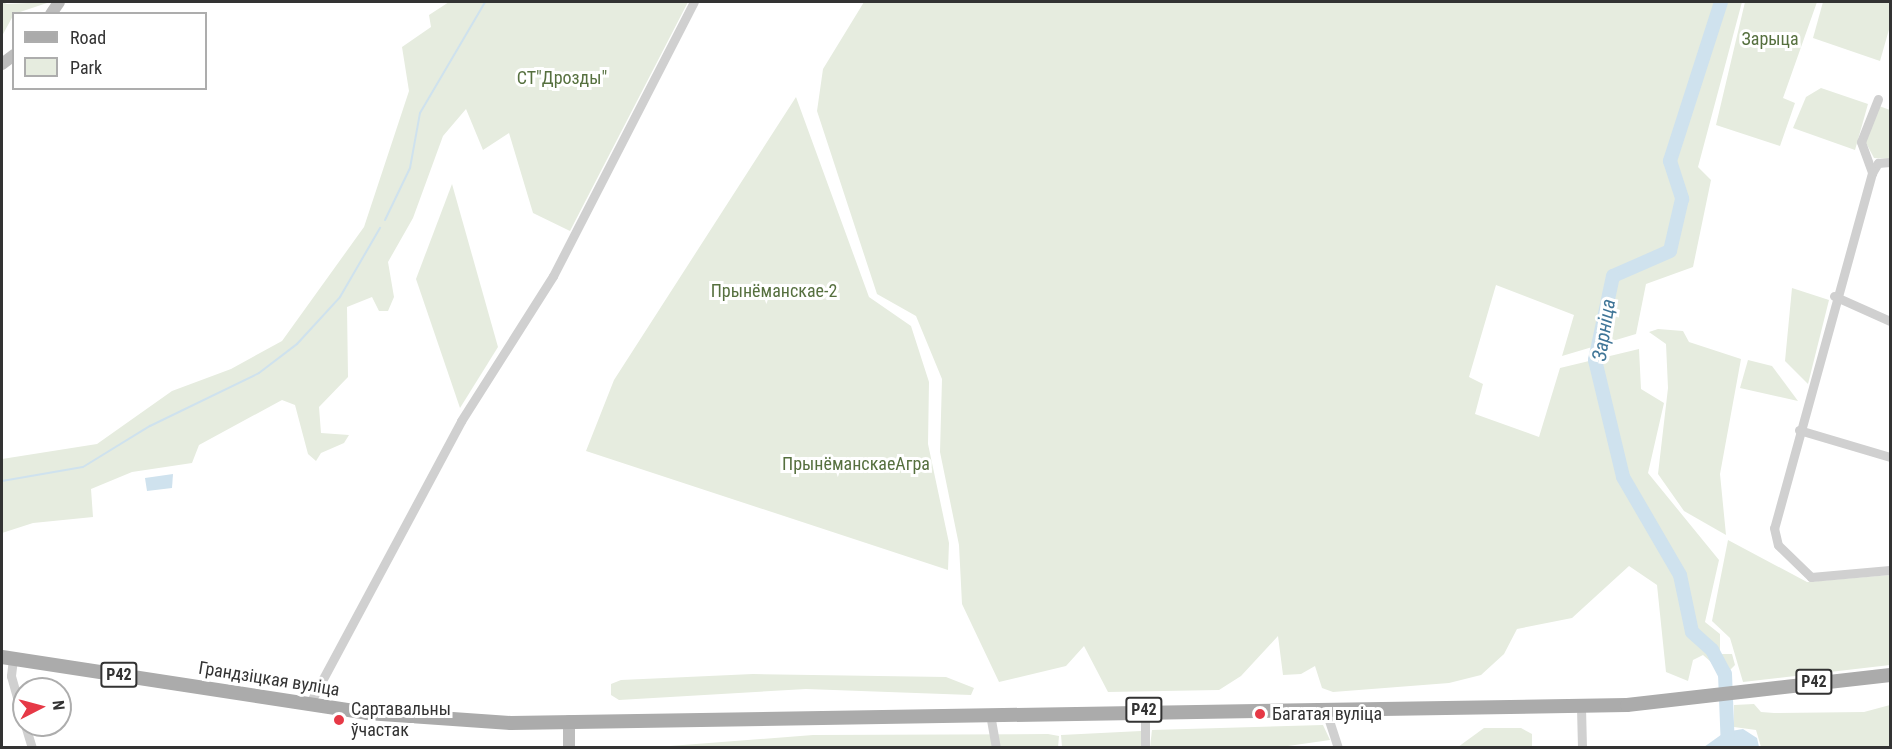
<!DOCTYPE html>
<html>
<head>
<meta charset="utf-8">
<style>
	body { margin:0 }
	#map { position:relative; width:1892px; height:749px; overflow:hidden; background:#fff; font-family:"Roboto Condensed",sans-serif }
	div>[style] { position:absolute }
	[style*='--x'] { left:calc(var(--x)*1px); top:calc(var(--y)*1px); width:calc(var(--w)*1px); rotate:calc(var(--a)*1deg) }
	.green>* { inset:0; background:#e6ecdf }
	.water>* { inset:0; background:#cfe2ee }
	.stream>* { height:2px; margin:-1px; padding:0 1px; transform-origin:1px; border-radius:1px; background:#cfe2ee }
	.river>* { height:14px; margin:-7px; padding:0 7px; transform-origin:7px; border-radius:7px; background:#cfe2ee }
	.street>* { height:9px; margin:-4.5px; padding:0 4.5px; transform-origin:4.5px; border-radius:4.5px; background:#d0d0d0 }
	.secondary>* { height:12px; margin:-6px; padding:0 6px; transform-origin:6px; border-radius:6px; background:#bdbdbd }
	.primary>* { height:14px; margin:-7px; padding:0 7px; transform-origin:7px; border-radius:7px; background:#ababab }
	.dots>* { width:16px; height:16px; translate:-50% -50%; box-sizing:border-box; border:3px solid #fff; border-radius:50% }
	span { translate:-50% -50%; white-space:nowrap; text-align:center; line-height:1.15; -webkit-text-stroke:6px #fff; paint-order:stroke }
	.shield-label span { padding:2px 4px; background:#fff; border:2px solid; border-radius:4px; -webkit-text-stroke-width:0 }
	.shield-label { font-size:16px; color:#333; font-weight:700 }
	.park-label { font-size:18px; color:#56703f }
	.street-label { font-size:18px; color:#333 }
	.poi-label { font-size:18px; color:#333 }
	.left { translate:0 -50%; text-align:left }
	.water-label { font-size:20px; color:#3f7597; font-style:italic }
	.frame { position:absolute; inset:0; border:3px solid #333; pointer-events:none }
	.legend { position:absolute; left:12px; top:12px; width:195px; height:78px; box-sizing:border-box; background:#fff; border:2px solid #adadad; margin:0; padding:8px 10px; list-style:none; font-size:18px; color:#333 }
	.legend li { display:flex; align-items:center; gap:12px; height:30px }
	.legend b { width:30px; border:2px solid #adadad }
	.north { position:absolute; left:12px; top:677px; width:60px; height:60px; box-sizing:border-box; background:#fff; border:2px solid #adadad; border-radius:50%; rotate:84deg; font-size:16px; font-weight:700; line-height:24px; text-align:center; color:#333 }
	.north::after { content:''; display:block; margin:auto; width:21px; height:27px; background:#e63946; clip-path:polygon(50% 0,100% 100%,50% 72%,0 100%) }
</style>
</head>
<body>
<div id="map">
	<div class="green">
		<i style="clip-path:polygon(2px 2px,7px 4px,50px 2px,14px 14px,2px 36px)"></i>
		<i style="clip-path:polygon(449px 2px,688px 2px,570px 231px,533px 213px,509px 133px,483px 150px,466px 109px,443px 136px,413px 218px,388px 262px,394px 297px,388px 311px,379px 311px,372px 297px,347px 307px,348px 377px,319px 407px,321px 433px,349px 435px,344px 443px,321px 453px,316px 461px,308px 454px,295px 405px,282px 400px,199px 445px,192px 463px,132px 472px,91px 489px,93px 517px,33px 523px,2px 533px,2px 459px,97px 444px,172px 391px,231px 369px,282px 341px,364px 227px,409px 91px,402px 47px,431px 27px,429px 15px)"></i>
		<i style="clip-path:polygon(864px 2px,1742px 2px,1698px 167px,1711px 180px,1693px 267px,1646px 284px,1636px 334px,1562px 356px,1574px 315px,1496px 285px,1469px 377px,1483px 384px,1475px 414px,1539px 437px,1560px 368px,1639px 349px,1641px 389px,1664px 403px,1648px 473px,1719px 560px,1705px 622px,1720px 634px,1720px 654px,1732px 654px,1735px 665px,1729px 671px,1719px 669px,1703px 655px,1693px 660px,1688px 681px,1666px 672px,1657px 585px,1629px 566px,1572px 618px,1517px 629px,1504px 654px,1481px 675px,1449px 683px,1333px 692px,1322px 688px,1315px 666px,1301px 674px,1283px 675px,1278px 636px,1241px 676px,1219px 690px,1108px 692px,1084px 646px,1066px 666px,999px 682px,962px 604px,959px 545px,940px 452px,942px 379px,916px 316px,877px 294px,817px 111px,823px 69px)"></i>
		<i style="clip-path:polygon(1745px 2px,1817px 2px,1783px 98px,1795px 103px,1780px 146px,1716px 125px)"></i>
		<i style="clip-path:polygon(1823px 2px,1890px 2px,1890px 26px,1880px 61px,1813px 38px)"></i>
		<i style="clip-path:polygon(1821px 88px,1868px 104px,1855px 150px,1793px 128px,1806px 97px)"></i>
		<i style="clip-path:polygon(796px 97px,869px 297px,911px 326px,929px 382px,928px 444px,949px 543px,948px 570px,586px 451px,614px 380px)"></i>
		<i style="clip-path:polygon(1879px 106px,1890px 110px,1890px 159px,1874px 158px,1865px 141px)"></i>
		<i style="clip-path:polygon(452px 184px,498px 347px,460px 408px,416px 279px)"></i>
		<i style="clip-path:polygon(1792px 288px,1829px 300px,1808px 384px,1785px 361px)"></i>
		<i style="clip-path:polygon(1658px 329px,1683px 331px,1689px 342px,1741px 359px,1720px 474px,1726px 535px,1684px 511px,1658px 474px,1668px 388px,1666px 344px,1649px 332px)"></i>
		<i style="clip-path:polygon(1748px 360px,1772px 366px,1798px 401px,1740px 388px)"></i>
		<i style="clip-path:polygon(1728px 540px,1807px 582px,1890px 575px,1890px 665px,1743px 682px,1730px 638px,1712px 621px)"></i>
		<i style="clip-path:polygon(753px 674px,946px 677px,974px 688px,971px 695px,806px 689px,619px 700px,611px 695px,611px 684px,621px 680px)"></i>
		<i style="clip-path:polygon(1754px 704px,1761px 712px,1774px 713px,1864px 712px,1890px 705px,1890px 747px,1761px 747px,1756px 730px,1734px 727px,1734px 705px)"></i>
		<i style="clip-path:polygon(1323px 725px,1330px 740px,1274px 748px,1150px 747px,1152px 730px)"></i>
		<i style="clip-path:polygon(1484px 728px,1521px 728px,1532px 734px,1532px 747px,1458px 747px)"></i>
		<i style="clip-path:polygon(1141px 731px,1141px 747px,1062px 747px,1061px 735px)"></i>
		<i style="clip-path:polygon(813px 735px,1048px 734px,1059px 736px,1058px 748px,670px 746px)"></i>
	</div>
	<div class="water">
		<i style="clip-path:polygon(173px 474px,172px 488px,147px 491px,145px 478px)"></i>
		<i style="clip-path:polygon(1743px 729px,1757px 738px,1759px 747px,1704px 747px,1725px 732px)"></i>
	</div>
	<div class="stream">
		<i style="--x:385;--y:220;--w:58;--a:-64.3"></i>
		<i style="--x:410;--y:168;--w:56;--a:-79.7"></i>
		<i style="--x:420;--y:113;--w:129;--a:-59.6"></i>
		<i style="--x:2;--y:481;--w:82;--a:-9.8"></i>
		<i style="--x:83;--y:467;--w:79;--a:-31.5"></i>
		<i style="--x:150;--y:426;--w:121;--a:-25.9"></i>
		<i style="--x:259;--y:373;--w:48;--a:-37.3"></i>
		<i style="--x:297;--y:344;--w:64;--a:-47.5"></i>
		<i style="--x:340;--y:297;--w:80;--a:-59.9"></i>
	</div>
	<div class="river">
		<i style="--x:1721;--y:2;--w:167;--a:107.8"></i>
		<i style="--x:1670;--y:161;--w:40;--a:72"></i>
		<i style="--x:1682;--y:199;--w:53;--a:103"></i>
		<i style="--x:1670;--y:251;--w:62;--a:156.3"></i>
		<i style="--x:1613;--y:276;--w:86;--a:102.1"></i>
		<i style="--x:1595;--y:360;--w:120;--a:76.5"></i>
		<i style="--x:1623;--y:477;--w:113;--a:59.8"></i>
		<i style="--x:1680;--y:575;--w:58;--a:78.1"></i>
		<i style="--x:1692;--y:632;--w:27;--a:42"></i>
		<i style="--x:1712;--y:650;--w:27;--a:62"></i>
		<i style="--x:1725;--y:674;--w:74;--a:87.7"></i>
	</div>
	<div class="street">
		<i style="--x:1878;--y:99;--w:46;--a:111.6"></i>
		<i style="--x:1861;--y:142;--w:33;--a:70"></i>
		<i style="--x:1872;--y:173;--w:368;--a:105.4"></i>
		<i style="--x:1774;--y:528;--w:17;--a:77"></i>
		<i style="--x:1778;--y:545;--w:46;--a:44.1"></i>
		<i style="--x:1811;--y:577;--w:79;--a:-5.1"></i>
		<i style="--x:1872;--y:173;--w:12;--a:-59"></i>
		<i style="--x:1878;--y:163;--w:12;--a:-5"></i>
		<i style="--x:1834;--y:296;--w:61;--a:24.1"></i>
		<i style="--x:1799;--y:430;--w:95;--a:16.5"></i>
		<i style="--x:13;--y:659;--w:17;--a:97"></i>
		<i style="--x:11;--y:676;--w:48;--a:74.2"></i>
		<i style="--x:310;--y:703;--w:320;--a:-61.8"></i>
		<i style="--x:461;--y:421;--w:172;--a:-57.6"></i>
		<i style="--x:553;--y:276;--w:308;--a:-62.8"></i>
		<i style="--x:1581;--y:707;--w:41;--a:88.6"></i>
		<i style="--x:1325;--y:708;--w:42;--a:72"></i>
		<i style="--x:1145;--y:710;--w:38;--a:90"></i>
		<i style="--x:990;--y:714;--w:35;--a:80"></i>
		<i style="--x:25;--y:725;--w:24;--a:73"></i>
	</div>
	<div class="secondary">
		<i style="--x:51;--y:14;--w:14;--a:-56"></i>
		<i style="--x:2;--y:64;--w:15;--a:-37"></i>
		<i style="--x:569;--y:748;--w:27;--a:-90"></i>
	</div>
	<div class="primary">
		<i style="--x:2;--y:657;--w:369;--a:8.7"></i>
		<i style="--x:367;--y:713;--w:144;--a:4"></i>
		<i style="--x:511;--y:723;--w:1116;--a:-0.92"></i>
		<i style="--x:1627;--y:705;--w:265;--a:-6.5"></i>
	</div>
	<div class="dots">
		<i style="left:1260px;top:714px;background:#e63946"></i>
		<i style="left:339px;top:720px;background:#e63946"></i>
	</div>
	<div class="shield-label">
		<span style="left:119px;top:675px">Р42</span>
		<span style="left:1814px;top:682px">Р42</span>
		<span style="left:1144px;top:710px">Р42</span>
	</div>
	<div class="park-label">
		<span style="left:1770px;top:39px">Зарыца</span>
		<span style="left:562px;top:78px">СТ"Дрозды"</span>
		<span style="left:774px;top:291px">Прынёманскае-2</span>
		<span style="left:856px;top:464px">ПрынёманскаеАгра</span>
	</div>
	<div class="street-label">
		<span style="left:269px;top:679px;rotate:9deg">Грандзіцкая вуліца</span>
	</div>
	<div class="poi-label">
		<span class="left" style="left:351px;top:720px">Сартавальны<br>ўчастак</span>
		<span class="left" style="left:1272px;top:714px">Багатая вуліца</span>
	</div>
	<div class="water-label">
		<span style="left:1604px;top:330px;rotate:-81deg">Зарніца</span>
	</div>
	<div class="frame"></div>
	<ul class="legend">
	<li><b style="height:8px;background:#ababab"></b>Road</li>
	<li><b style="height:16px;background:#e6ecdf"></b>Park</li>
	</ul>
	<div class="north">N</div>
</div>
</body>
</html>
